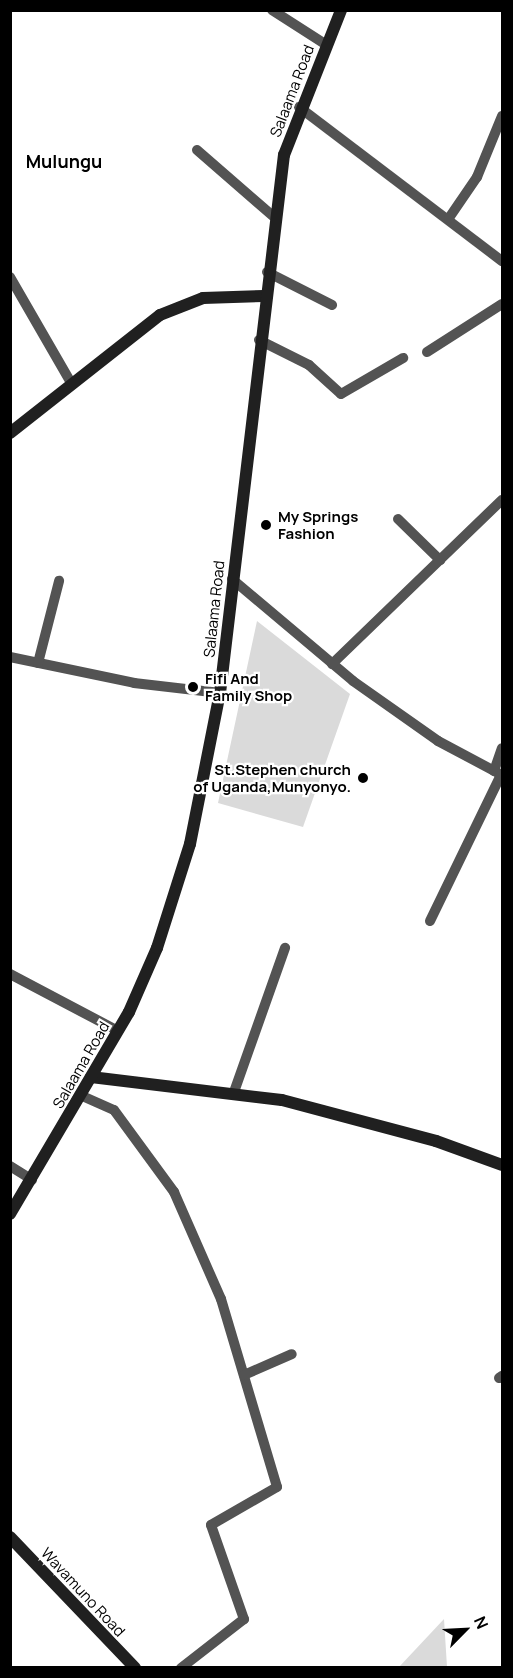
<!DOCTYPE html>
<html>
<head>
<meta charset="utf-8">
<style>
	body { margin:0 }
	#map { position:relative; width:513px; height:1678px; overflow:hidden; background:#fff; font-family:Manrope,sans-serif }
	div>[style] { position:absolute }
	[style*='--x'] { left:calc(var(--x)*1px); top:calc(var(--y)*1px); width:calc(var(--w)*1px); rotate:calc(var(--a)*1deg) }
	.green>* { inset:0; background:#dadada }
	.street>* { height:10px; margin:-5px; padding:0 5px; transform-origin:5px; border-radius:5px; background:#535353 }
	.secondary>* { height:12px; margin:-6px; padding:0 6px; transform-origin:6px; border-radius:6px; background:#202020 }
	.dots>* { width:16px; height:16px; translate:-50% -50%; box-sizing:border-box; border:3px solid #fff; border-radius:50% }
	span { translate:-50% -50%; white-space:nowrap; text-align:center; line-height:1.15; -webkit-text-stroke:4.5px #fff; paint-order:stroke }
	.street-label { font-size:15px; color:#000 }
	.poi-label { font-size:15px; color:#000; font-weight:700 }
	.left { translate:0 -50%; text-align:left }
	.right { translate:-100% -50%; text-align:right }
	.quarter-label { font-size:18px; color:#000; font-weight:700 }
	.frame { position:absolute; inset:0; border:12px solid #000; pointer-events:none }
	.north { position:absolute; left:435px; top:1600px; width:60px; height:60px; -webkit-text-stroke:4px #fff; paint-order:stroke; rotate:66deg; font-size:16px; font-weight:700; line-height:24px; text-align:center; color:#000 }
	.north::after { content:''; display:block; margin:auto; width:21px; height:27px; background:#000; clip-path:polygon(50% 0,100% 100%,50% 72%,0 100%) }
</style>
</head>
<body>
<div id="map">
	<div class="green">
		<i style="clip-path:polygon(257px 621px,350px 694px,303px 827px,218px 803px)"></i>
		<i style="clip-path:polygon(444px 1619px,447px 1667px,399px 1667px)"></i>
	</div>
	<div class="street">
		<i style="--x:272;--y:10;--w:63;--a:32.7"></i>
		<i style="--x:299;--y:107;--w:255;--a:37.2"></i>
		<i style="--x:197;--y:150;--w:101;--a:41"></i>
		<i style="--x:449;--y:218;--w:50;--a:-55.7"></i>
		<i style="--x:477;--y:177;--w:66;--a:-67.7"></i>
		<i style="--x:267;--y:272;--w:73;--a:26.9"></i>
		<i style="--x:10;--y:277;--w:120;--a:60"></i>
		<i style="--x:259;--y:340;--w:56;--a:26.6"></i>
		<i style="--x:309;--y:365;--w:43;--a:42.2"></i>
		<i style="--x:341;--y:394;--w:72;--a:-30.1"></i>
		<i style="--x:427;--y:352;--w:89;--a:-32.6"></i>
		<i style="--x:398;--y:519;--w:59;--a:44.3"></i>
		<i style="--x:232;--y:579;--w:158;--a:40.1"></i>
		<i style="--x:353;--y:681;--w:104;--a:35.2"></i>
		<i style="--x:438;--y:741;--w:72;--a:28"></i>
		<i style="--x:10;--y:657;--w:127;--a:11.8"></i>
		<i style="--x:134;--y:683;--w:87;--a:6.6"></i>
		<i style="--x:38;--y:663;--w:85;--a:-75.6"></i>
		<i style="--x:332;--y:664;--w:236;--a:-44"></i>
		<i style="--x:494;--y:771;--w:24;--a:-71"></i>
		<i style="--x:430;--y:921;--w:162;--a:-64.1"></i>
		<i style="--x:10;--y:974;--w:122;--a:27.8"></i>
		<i style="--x:234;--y:1092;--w:153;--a:-70.5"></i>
		<i style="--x:80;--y:1095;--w:37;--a:24"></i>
		<i style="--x:114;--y:1110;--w:102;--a:53.8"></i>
		<i style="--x:174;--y:1192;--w:117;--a:66.3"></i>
		<i style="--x:221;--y:1299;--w:196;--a:73.4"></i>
		<i style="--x:277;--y:1487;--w:76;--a:150.1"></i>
		<i style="--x:211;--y:1525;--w:100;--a:70.7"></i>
		<i style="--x:244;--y:1619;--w:80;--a:142.1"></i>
		<i style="--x:10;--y:1166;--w:26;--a:32"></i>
		<i style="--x:244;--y:1375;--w:52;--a:-23.6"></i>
		<i style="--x:499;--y:1378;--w:4;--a:-34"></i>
	</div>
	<div class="secondary">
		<i style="--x:10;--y:433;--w:191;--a:-38.2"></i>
		<i style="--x:160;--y:315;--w:46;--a:-21.6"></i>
		<i style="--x:203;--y:298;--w:61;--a:-1.9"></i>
		<i style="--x:91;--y:1077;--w:192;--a:6.9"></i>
		<i style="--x:282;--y:1100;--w:159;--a:14.9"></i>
		<i style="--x:436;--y:1141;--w:70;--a:20"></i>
		<i style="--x:10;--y:1214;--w:234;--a:-59.5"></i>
		<i style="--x:129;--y:1012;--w:70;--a:-66.4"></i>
		<i style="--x:157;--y:948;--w:109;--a:-72.4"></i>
		<i style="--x:190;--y:844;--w:154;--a:-78.8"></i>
		<i style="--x:220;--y:693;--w:542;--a:-83.22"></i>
		<i style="--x:284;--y:155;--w:156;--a:-68.5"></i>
		<i style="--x:10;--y:1537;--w:181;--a:46.3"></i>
	</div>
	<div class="dots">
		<i style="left:266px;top:525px;background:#000"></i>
		<i style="left:193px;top:687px;background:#000"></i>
		<i style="left:363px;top:778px;background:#000"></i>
	</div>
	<div class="street-label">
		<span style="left:292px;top:91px;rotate:-69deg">Salaama Road</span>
		<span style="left:214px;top:609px;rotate:-84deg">Salaama Road</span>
		<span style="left:81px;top:1065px;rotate:-60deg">Salaama Road</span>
		<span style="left:83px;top:1592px;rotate:47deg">Wavamuno Road</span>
	</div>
	<div class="poi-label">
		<span class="left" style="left:278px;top:525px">My Springs<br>Fashion</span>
		<span class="left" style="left:205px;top:687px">Fifi And<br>Family Shop</span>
		<span class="right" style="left:351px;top:778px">St.Stephen church<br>of Uganda,Munyonyo.</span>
	</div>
	<div class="quarter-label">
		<span style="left:64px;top:161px">Mulungu</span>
	</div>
	<div class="frame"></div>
	<div class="north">N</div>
</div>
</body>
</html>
